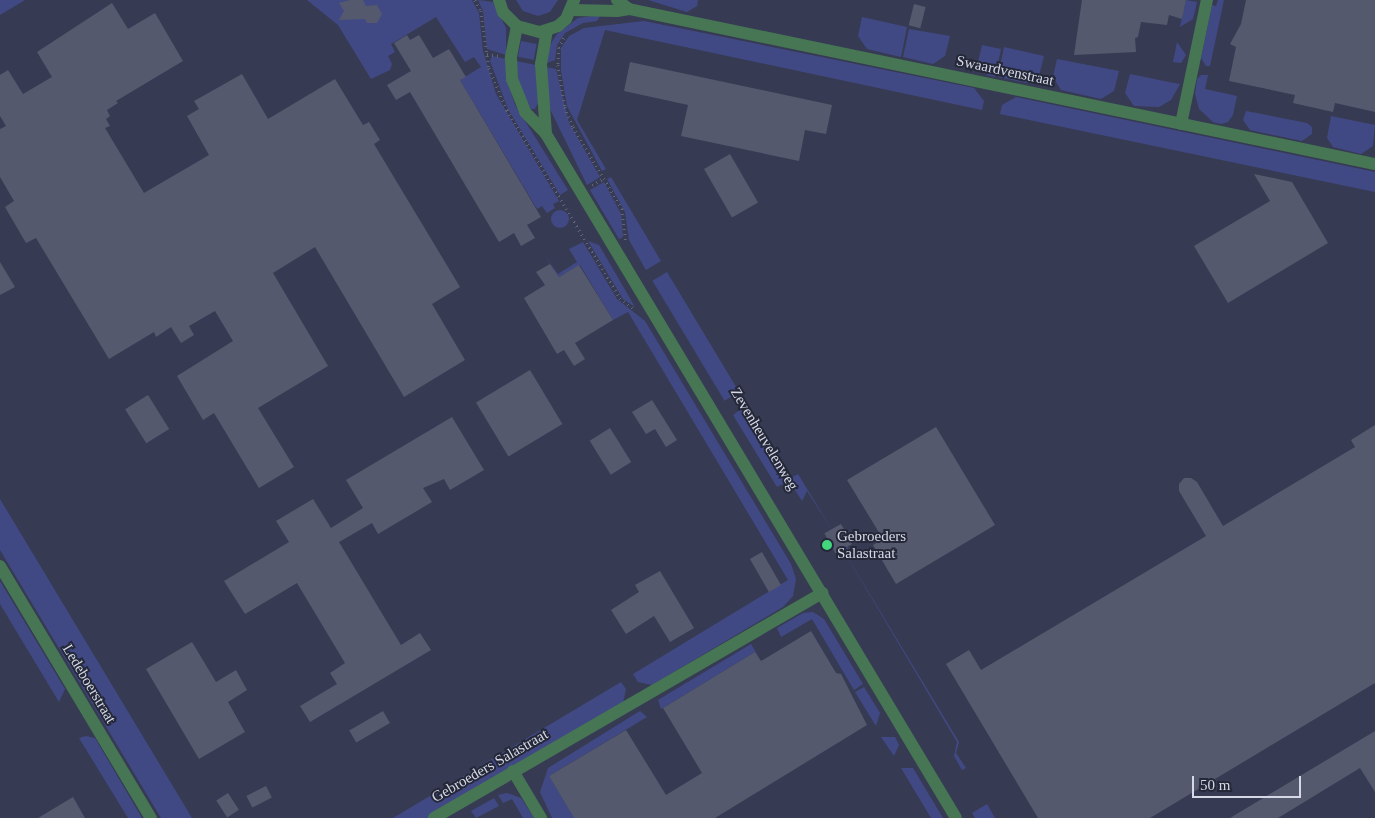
<!DOCTYPE html>
<html>
<head>
<meta charset="utf-8">
<style>
	body { margin:0 }
	#map { position:relative; width:1375px; height:818px; overflow:hidden; background:#2e3244; font-family:"Times New Roman",serif }
	div>[style] { position:absolute }
	[style*='--x'] { left:calc(var(--x)*1px); top:calc(var(--y)*1px); width:calc(var(--w)*1px); rotate:calc(var(--a)*1deg) }
	.built>* { inset:0; background:#363b53; transform-origin:0 0 }
	.green>* { inset:0; background:#414985; transform-origin:0 0 }
	.round { border-radius:50% }
	.building>* { inset:0; background:#54596d; transform-origin:0 0 }
	.path>* { height:2.5px; margin-top:-1.25px; transform-origin:0; background:repeating-linear-gradient(90deg,#616575 0 1px,transparent 0 5px) }
	.minor>* { height:12px; margin:-6px; padding:0 6px; transform-origin:6px; border-radius:6px; background:#477654 }
	.dots>* { width:14px; height:14px; translate:-50% -50%; box-sizing:border-box; border:2px solid #242839; border-radius:50% }
	span { translate:-50% -50%; white-space:nowrap; text-align:center; line-height:1.15; -webkit-text-stroke:4px #242839; paint-order:stroke }
	.street-label { font-size:15px; color:#d6d9e5 }
	.poi-label { font-size:15px; color:#d6d9e5 }
	.left { translate:0 -50%; text-align:left }
	.scale { position:absolute; left:1192px; top:776px; width:109px; height:22px; box-sizing:border-box; border:2px solid #d6d9e5; border-top:0; padding-left:6px; font-size:15px; line-height:18px; white-space:nowrap; color:#d6d9e5; -webkit-text-stroke:4px #242839; paint-order:stroke }
</style>
</head>
<body>
<div id="map">
	<div class="built">
		<i style="left:0;top:0;width:1375px;height:818px"></i>
	</div>
	<div class="green">
		<i style="clip-path:polygon(0 0,25px 0,0 15px)"></i>
		<i style="clip-path:polygon(307px 0,472px 0,479px 13px,483px 51px,496px 94px,559px 201px,553px 204px,555px 208px,547px 213px,542px 206px,537px 209px,460px 80px,481px 67px,474px 57px,465px 62px,436px 17px,391px 44px,395px 52px,388px 56px,392px 64px,390px 70px,371px 79px,338px 25px)"></i>
		<i style="clip-path:polygon(478px 0,493px 2px,506px 28px,506px 55px,487px 49px,483px 11px)"></i>
		<i style="clip-path:polygon(516px 0,558px 0,550px 12px,538px 16px,523px 11px)"></i>
		<i style="clip-path:polygon(648px 0,698px 0,697px 6px,687px 12px)"></i>
		<i style="clip-path:polygon(1186px 0,1197px 2px,1193px 19px,1180px 27px)"></i>
		<i style="clip-path:polygon(1218px 0,1224px 0,1210px 66px,1206px 66px,1201px 58px,1212px 5px,1216px 6px)"></i>
		<i style="clip-path:polygon(601px 15px,597px 21px,583px 23px,565px 33px,557px 45px,555px 60px,547px 63px,550px 45px,557px 34px,578px 18px)"></i>
		<i style="clip-path:polygon(862px 17px,907px 27px,901px 57px,867px 49px,858px 36px)"></i>
		<i style="clip-path:polygon(644px 21px,974px 88px,984px 101px,982px 110px,605px 30px,577px 120px,606px 169px,602px 171px,567px 106px,561px 71px,561px 48px,569px 36px,584px 28px)"></i>
		<i style="clip-path:polygon(909px 29px,950px 36px,945px 56px,933px 64px,903px 57px)"></i>
		<i style="left:521px;top:41px;width:16px;height:16px;rotate:11deg"></i>
		<i style="clip-path:polygon(1177px 42px,1186px 55px,1181px 63px,1173px 62px)"></i>
		<i style="clip-path:polygon(982px 45px,1001px 49px,995px 77px,987px 75px,978px 63px)"></i>
		<i style="clip-path:polygon(1004px 47px,1044px 56px,1039px 76px,1026px 83px,998px 77px)"></i>
		<i style="clip-path:polygon(492px 56px,506px 59px,507px 80px,515px 105px,568px 190px,560px 195px,508px 109px,490px 61px)"></i>
		<i style="clip-path:polygon(1057px 59px,1119px 71px,1114px 91px,1101px 99px,1061px 90px,1053px 77px)"></i>
		<i style="clip-path:polygon(516px 61px,536px 65px,538px 103px,535px 109px,531px 109px,519px 86px)"></i>
		<i style="clip-path:polygon(546px 67px,556px 69px,569px 123px,600px 177px,587px 185px,549px 107px)"></i>
		<i style="clip-path:polygon(1130px 74px,1169px 82px,1180px 84px,1171px 100px,1159px 107px,1134px 106px,1125px 93px)"></i>
		<i style="clip-path:polygon(1201px 75px,1208px 75px,1205px 89px,1237px 96px,1233px 115px,1228px 122px,1221px 124px,1213px 122px,1199px 109px,1195px 94px,1197px 79px)"></i>
		<i style="clip-path:polygon(1016px 97px,1375px 172px,1375px 192px,1000px 114px,1002px 105px)"></i>
		<i style="clip-path:polygon(1246px 111px,1307px 123px,1312px 127px,1312px 134px,1302px 141px,1250px 130px,1243px 120px)"></i>
		<i style="clip-path:polygon(1331px 116px,1375px 125px,1373px 146px,1361px 154px,1333px 147px,1327px 138px)"></i>
		<i style="clip-path:polygon(611px 177px,661px 261px,646px 270px,629px 240px,625px 212px,607px 179px)"></i>
		<i style="clip-path:polygon(604px 182px,621px 214px,623px 237px,619px 239px,590px 190px)"></i>
		<i class="round" style="left:551px;top:210px;width:18px;height:18px"></i>
		<i style="clip-path:polygon(588px 241px,599px 245px,635px 307px,623px 299px)"></i>
		<i style="clip-path:polygon(583px 242px,617px 299px,645px 321px,791px 564px,796px 579px,793px 596px,783px 607px,652px 685px,638px 682px,633px 674px,788px 580px,628px 312px,613px 320px,580px 265px,559px 277px,545px 255px,558px 274px,577px 262px,569px 249px)"></i>
		<i style="left:667px;top:272px;width:140px;height:17px;rotate:59deg"></i>
		<i style="clip-path:polygon(747px 405px,791px 478px,798px 474px,832px 530px,807px 491px,802px 501px,789px 481px,777px 487px,733px 415px)"></i>
		<i style="clip-path:polygon(0 499px,192px 818px,161px 818px,0 550px)"></i>
		<i style="clip-path:polygon(848px 547px,849px 550px,845px 553px,959px 742px,956px 753px,966px 768px,962px 770px,954px 756px,957px 742px,843px 550px)"></i>
		<i style="clip-path:polygon(0 581px,65px 689px,59px 702px,0 604px)"></i>
		<i style="clip-path:polygon(813px 612px,824px 619px,863px 684px,854px 690px,812px 619px,781px 637px,777px 628px,803px 613px)"></i>
		<i style="clip-path:polygon(751px 644px,761px 661px,755px 652px,661px 709px,658px 700px)"></i>
		<i style="clip-path:polygon(621px 682px,626px 689px,623px 703px,431px 818px,393px 818px)"></i>
		<i style="clip-path:polygon(864px 687px,880px 713px,876px 726px,855px 692px)"></i>
		<i style="clip-path:polygon(640px 711px,647px 717px,549px 776px,574px 818px,552px 818px,540px 792px,548px 768px)"></i>
		<i style="clip-path:polygon(86px 736px,95px 738px,142px 818px,128px 818px,79px 738px)"></i>
		<i style="clip-path:polygon(881px 737px,895px 737px,899px 745px,894px 756px)"></i>
		<i style="clip-path:polygon(901px 768px,913px 768px,943px 818px,931px 818px)"></i>
		<i style="clip-path:polygon(507px 793px,521px 798px,534px 818px,523px 818px,512px 799px,503px 803px,498px 795px)"></i>
		<i style="clip-path:polygon(494px 798px,499px 806px,476px 818px,471px 811px)"></i>
		<i style="clip-path:polygon(987px 804px,995px 818px,975px 818px,972px 813px)"></i>
	</div>
	<div class="building">
		<i style="clip-path:polygon(350px 0,363px 0,366px 6px,377px 5px,382px 14px,377px 23px,367px 23px,365px 19px,339px 20px,344px 11px,339px 3px)"></i>
		<i style="clip-path:polygon(1082px 0,1186px 0,1182px 19px,1169px 15px,1167px 25px,1141px 22px,1138px 37px,1135px 38px,1136px 52px,1074px 55px)"></i>
		<i style="clip-path:polygon(1246px 0,1375px 0,1375px 112px,1335px 103px,1333px 112px,1293px 103px,1295px 95px,1229px 81px,1236px 47px,1230px 44px,1241px 24px)"></i>
		<i style="clip-path:polygon(112px 3px,128px 29px,155px 13px,183px 61px,116px 101px,118px 103px,107px 110px,110px 116px,106px 119px,110px 126px,105px 128px,144px 193px,209px 155px,187px 116px,199px 109px,194px 101px,242px 74px,268px 119px,335px 79px,363px 125px,369px 122px,380px 140px,374px 144px,460px 287px,432px 304px,465px 360px,404px 397px,315px 247px,273px 273px,328px 366px,258px 408px,294px 467px,259px 488px,214px 413px,203px 420px,177px 376px,233px 341px,215px 311px,189px 326px,194px 335px,181px 343px,171px 327px,156px 337px,154px 332px,109px 359px,36px 238px,26px 243px,5px 207px,14px 201px,0 177px,0 129px,6px 126px,0 116px,0 75px,8px 70px,23px 94px,52px 77px,37px 52px)"></i>
		<i style="left:914px;top:4px;width:12px;height:22px;rotate:14deg"></i>
		<i style="clip-path:polygon(407px 35px,410px 40px,419px 35px,433px 58px,449px 49px,466px 77px,460px 80px,541px 217px,527px 225px,535px 238px,521px 246px,514px 233px,499px 242px,410px 92px,396px 100px,387px 85px,411px 71px,394px 43px)"></i>
		<i style="clip-path:polygon(630px 62px,832px 105px,826px 134px,805px 130px,799px 161px,681px 136px,688px 105px,624px 91px)"></i>
		<i style="left:730px;top:154px;width:56px;height:30px;rotate:60deg"></i>
		<i style="clip-path:polygon(1254px 174px,1292px 182px,1328px 243px,1228px 303px,1194px 246px,1270px 201px)"></i>
		<i style="clip-path:polygon(0 262px,15px 287px,0 295px)"></i>
		<i style="clip-path:polygon(550px 264px,559px 277px,579px 265px,613px 320px,575px 343px,585px 359px,574px 366px,564px 350px,557px 354px,524px 298px,545px 285px,536px 272px)"></i>
		<i style="left:530px;top:370px;width:63px;height:63px;rotate:59deg"></i>
		<i style="left:148px;top:395px;width:40px;height:27px;rotate:58deg"></i>
		<i style="clip-path:polygon(652px 400px,677px 440px,666px 447px,655px 429px,646px 434px,632px 412px)"></i>
		<i style="clip-path:polygon(452px 417px,484px 470px,450px 490px,444px 479px,423px 488px,432px 502px,378px 534px,372px 523px,339px 542px,401px 645px,420px 633px,431px 650px,310px 722px,300px 706px,337px 684px,330px 673px,345px 663px,297px 583px,245px 614px,224px 581px,289px 542px,276px 521px,313px 499px,331px 528px,363px 508px,346px 480px)"></i>
		<i style="clip-path:polygon(1375px 425px,1375px 683px,1150px 818px,1038px 818px,946px 664px,969px 650px,981px 670px,1206px 536px,1179px 491px,1179px 484px,1184px 478px,1191px 478px,1197px 482px,1223px 526px,1355px 447px,1351px 440px)"></i>
		<i style="clip-path:polygon(936px 427px,995px 525px,896px 584px,873px 545px,883px 539px,847px 480px)"></i>
		<i style="left:610px;top:428px;width:40px;height:24px;rotate:58deg"></i>
		<i style="left:841px;top:524px;width:23px;height:19px;rotate:61deg"></i>
		<i style="left:762px;top:552px;width:38px;height:14px;rotate:60deg"></i>
		<i style="clip-path:polygon(660px 571px,694px 628px,670px 642px,654px 616px,626px 634px,611px 610px,639px 592px,635px 585px)"></i>
		<i style="clip-path:polygon(811px 631px,836px 673px,841px 674px,867px 725px,715px 818px,574px 818px,549px 776px,626px 730px,666px 795px,702px 773px,663px 708px,755px 652px,761px 661px)"></i>
		<i style="clip-path:polygon(192px 642px,216px 682px,236px 670px,247px 690px,228px 702px,245px 732px,199px 759px,146px 669px)"></i>
		<i style="left:383px;top:711px;width:14px;height:39px;rotate:60deg"></i>
		<i style="clip-path:polygon(1375px 731px,1375px 792px,1360px 768px,1278px 818px,1230px 818px)"></i>
		<i style="left:266px;top:786px;width:13px;height:22px;rotate:63deg"></i>
		<i style="left:228px;top:793px;width:20px;height:14px;rotate:57deg"></i>
		<i style="clip-path:polygon(73px 797px,85px 818px,38px 818px)"></i>
	</div>
	<div class="path">
		<i style="--x:475;--y:0;--w:13;--a:61"></i>
		<i style="--x:481;--y:11;--w:58;--a:82"></i>
		<i style="--x:489;--y:68;--w:46;--a:66.8"></i>
		<i style="--x:507;--y:110;--w:219;--a:59"></i>
		<i style="--x:620;--y:298;--w:19;--a:39"></i>
		<i style="--x:564;--y:38;--w:11;--a:117"></i>
		<i style="--x:559;--y:48;--w:17;--a:93"></i>
		<i style="--x:558;--y:65;--w:43;--a:80.5"></i>
		<i style="--x:565;--y:107;--w:22;--a:68"></i>
		<i style="--x:573;--y:127;--w:96;--a:59.1"></i>
		<i style="--x:622;--y:209;--w:31;--a:83"></i>
		<i style="--x:487;--y:54;--w:13;--a:9"></i>
		<i style="--x:592;--y:185;--w:14;--a:-30"></i>
	</div>
	<div class="minor">
		<i style="--x:499;--y:0;--w:13;--a:72"></i>
		<i style="--x:503;--y:12;--w:20;--a:45"></i>
		<i style="--x:517;--y:26;--w:24;--a:15"></i>
		<i style="--x:540;--y:32;--w:19;--a:-18"></i>
		<i style="--x:558;--y:26;--w:11;--a:-41"></i>
		<i style="--x:566;--y:19;--w:21;--a:-67"></i>
		<i style="--x:617;--y:0;--w:15;--a:37"></i>
		<i style="--x:629;--y:9;--w:762;--a:11.74"></i>
		<i style="--x:572;--y:10;--w:45;--a:1.3"></i>
		<i style="--x:617;--y:11;--w:12;--a:-9"></i>
		<i style="--x:517;--y:26;--w:33;--a:101"></i>
		<i style="--x:511;--y:58;--w:21;--a:87"></i>
		<i style="--x:512;--y:79;--w:35;--a:68"></i>
		<i style="--x:525;--y:112;--w:30;--a:46"></i>
		<i style="--x:546;--y:134;--w:797;--a:59.06"></i>
		<i style="--x:1181;--y:124;--w:127;--a:-78.2"></i>
		<i style="--x:546;--y:134;--w:70;--a:-94.1"></i>
		<i style="--x:541;--y:64;--w:34;--a:-80"></i>
		<i style="--x:0;--y:566;--w:294;--a:59.1"></i>
		<i style="--x:513;--y:771;--w:55;--a:59.2"></i>
		<i style="--x:434;--y:818;--w:449;--a:-30.1"></i>
	</div>
	<div class="dots">
		<i style="left:827px;top:545px;background:#42d77c"></i>
	</div>
	<div class="street-label">
		<span style="left:1005px;top:71px;rotate:12deg">Swaardvenstraat</span>
		<span style="left:764px;top:439px;rotate:59deg">Zevenheuvelenweg</span>
		<span style="left:89px;top:684px;rotate:59deg">Ledeboerstraat</span>
		<span style="left:490px;top:766px;rotate:-30deg">Gebroeders Salastraat</span>
	</div>
	<div class="poi-label">
		<span class="left" style="left:837px;top:545px">Gebroeders<br>Salastraat</span>
	</div>
	<div class="scale">50 m</div>
</div>
</body>
</html>
